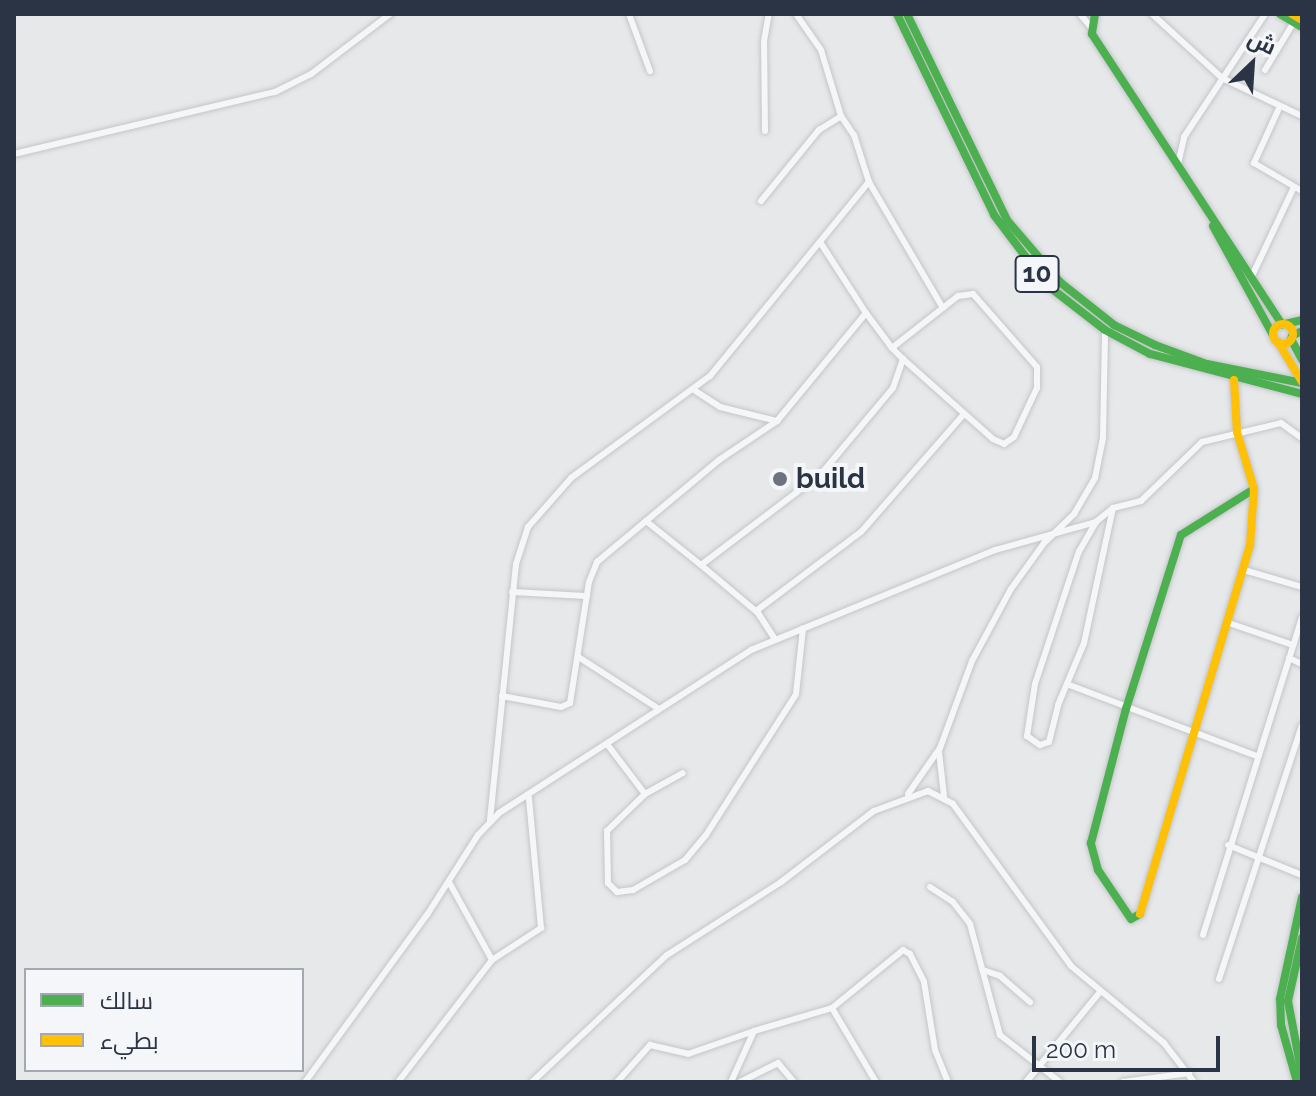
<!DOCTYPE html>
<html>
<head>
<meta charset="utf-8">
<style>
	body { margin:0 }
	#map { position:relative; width:1316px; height:1096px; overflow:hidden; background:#e6e8ea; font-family:Raleway,Cairo,sans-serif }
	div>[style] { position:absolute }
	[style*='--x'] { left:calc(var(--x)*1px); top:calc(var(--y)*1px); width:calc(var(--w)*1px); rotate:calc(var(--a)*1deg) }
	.roads { filter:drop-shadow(0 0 2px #c4c6c8) drop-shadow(0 0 2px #c4c6c8) }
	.street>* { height:6px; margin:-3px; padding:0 3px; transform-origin:3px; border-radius:3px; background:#f5f6f7 }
	.fast>* { height:8px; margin:-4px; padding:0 4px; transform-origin:4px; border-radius:4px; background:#4caf50 }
	.slow>* { height:8px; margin:-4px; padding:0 4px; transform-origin:4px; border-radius:4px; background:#ffc107 }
	.slow>.ring { margin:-4px; padding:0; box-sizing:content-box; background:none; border:8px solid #ffc107; border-radius:50% }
	.dots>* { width:22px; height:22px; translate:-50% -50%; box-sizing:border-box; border:4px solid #f4f6f9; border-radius:50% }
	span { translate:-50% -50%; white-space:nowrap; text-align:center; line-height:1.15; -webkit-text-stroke:8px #f4f6f9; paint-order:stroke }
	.shield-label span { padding:2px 6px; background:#f4f6f9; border:2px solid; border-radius:6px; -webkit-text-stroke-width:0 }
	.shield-label { font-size:26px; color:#2b3445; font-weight:700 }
	.poi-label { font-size:28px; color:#2b3445; font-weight:700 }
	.left { translate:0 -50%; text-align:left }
	.frame { position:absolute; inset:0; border:16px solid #2b3445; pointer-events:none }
	.legend { position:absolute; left:24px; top:968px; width:280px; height:104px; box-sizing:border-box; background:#f4f6f9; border:2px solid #a4a8b1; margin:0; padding:10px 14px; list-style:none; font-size:24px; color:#2b3445 }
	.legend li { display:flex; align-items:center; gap:16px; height:40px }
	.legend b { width:40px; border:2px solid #a4a8b1 }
	.north { position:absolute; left:1212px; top:24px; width:80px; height:80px; -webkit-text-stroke:6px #f4f6f9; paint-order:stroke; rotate:25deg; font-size:22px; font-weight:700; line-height:32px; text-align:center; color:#2b3445 }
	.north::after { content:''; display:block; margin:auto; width:28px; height:36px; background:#2b3445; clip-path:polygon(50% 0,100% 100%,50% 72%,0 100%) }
	.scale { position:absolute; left:1032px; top:1036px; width:188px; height:36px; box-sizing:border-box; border:4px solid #2b3445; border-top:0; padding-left:10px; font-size:24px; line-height:28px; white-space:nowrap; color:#2b3445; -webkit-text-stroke:6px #f4f6f9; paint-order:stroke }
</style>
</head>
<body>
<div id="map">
	<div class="roads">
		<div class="street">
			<i style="--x:629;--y:14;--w:61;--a:69.8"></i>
			<i style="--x:796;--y:14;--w:44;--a:55.2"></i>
			<i style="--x:821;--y:50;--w:69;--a:73.1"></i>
			<i style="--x:1080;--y:14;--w:16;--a:50"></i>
			<i style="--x:1152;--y:14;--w:95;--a:42.4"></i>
			<i style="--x:1222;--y:78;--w:89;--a:25.4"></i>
			<i style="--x:1265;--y:70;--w:56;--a:-58.9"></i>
			<i style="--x:1280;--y:106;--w:63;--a:114.5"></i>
			<i style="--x:1254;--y:163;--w:56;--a:30.3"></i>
			<i style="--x:765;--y:131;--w:90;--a:-90.6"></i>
			<i style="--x:764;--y:41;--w:27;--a:-80"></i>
			<i style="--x:14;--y:154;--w:268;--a:-13.4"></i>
			<i style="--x:275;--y:92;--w:40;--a:-26.6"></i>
			<i style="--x:311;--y:74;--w:99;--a:-37.2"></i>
			<i style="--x:1178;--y:164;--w:28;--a:-77"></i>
			<i style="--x:1184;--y:137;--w:147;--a:-56.6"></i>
			<i style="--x:761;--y:201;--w:92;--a:-50.8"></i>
			<i style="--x:819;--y:130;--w:26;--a:-32"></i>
			<i style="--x:841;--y:116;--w:23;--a:56"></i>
			<i style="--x:854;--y:135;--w:49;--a:72.3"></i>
			<i style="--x:869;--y:182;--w:146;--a:59.6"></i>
			<i style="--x:820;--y:242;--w:85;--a:57.1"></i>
			<i style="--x:866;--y:313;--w:44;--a:53.4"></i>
			<i style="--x:892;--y:348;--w:16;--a:45"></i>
			<i style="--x:903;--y:359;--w:120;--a:41.6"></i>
			<i style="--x:993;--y:439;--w:12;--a:24"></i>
			<i style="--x:1004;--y:444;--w:12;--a:-35"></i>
			<i style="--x:1014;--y:437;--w:54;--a:-64.9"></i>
			<i style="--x:1037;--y:388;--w:21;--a:-90"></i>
			<i style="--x:1037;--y:367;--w:97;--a:-131.2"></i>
			<i style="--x:973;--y:294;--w:15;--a:172"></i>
			<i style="--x:958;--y:296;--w:84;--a:141.8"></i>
			<i style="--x:1251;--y:278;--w:101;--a:-64.7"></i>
			<i style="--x:694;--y:390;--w:31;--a:33"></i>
			<i style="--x:720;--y:407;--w:59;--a:13.8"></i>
			<i style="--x:1113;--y:508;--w:22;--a:141"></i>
			<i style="--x:1096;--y:522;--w:34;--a:120"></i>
			<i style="--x:1079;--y:551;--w:140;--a:108.3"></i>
			<i style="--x:1035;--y:684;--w:53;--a:98.7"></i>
			<i style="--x:1027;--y:736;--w:16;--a:35"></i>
			<i style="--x:1040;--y:745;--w:9;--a:-18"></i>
			<i style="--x:1049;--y:742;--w:38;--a:-76"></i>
			<i style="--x:1058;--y:705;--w:67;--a:-67.2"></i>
			<i style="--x:1084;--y:643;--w:138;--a:-77.9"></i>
			<i style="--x:1113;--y:508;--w:29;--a:-14"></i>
			<i style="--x:1141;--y:501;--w:85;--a:-44"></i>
			<i style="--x:1202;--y:442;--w:81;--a:-13.5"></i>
			<i style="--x:1281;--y:423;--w:26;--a:36"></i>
			<i style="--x:646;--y:521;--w:70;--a:38.7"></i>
			<i style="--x:701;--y:565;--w:151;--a:-37.2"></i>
			<i style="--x:821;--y:474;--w:112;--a:-50.1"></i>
			<i style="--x:893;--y:388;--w:31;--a:-71"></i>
			<i style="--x:701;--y:565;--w:75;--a:40.1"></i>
			<i style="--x:758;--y:613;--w:31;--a:57"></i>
			<i style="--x:1244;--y:570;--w:60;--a:16.3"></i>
			<i style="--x:512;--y:592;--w:75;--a:3.1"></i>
			<i style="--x:756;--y:611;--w:131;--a:-37"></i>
			<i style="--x:861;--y:532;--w:155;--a:-48.9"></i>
			<i style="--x:1229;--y:623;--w:68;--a:19"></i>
			<i style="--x:580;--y:658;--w:94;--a:32.8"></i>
			<i style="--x:1289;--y:658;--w:14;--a:25"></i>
			<i style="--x:1067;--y:684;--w:203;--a:20.8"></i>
			<i style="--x:502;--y:696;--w:60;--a:10.6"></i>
			<i style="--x:561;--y:707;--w:10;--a:-24"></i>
			<i style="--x:570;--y:703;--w:122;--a:-81.1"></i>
			<i style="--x:589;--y:582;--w:22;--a:-68"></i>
			<i style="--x:597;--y:562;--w:159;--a:-39.9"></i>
			<i style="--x:719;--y:460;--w:70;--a:-33.9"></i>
			<i style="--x:777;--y:421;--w:140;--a:-50.5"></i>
			<i style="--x:607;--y:744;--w:63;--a:52.8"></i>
			<i style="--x:645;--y:794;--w:43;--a:-28.9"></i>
			<i style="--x:939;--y:752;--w:44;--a:83.5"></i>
			<i style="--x:645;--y:794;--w:53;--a:135.8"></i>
			<i style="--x:607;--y:831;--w:52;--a:88.9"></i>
			<i style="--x:608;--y:883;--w:13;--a:45"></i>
			<i style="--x:617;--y:892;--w:16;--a:-7"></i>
			<i style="--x:633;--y:890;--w:60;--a:-30"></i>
			<i style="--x:685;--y:860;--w:33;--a:-50"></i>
			<i style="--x:706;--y:835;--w:167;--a:-57.4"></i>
			<i style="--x:796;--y:694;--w:66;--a:-83.9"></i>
			<i style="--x:908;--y:794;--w:56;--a:-55.2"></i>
			<i style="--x:940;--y:748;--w:93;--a:-69.8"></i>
			<i style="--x:972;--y:661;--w:82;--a:-61.6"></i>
			<i style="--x:1011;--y:589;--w:57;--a:-54.3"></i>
			<i style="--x:1044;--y:543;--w:42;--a:-44"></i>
			<i style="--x:1074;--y:514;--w:42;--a:-59.7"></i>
			<i style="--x:1095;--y:478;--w:41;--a:-78.7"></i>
			<i style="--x:1103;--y:438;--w:108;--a:-88.9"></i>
			<i style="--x:490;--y:820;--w:257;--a:-84.2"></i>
			<i style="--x:516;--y:564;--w:39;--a:-72"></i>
			<i style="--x:528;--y:527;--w:65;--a:-48.7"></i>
			<i style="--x:571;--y:478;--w:172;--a:-36.3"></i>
			<i style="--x:710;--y:376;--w:251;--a:-50.7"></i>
			<i style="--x:1228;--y:845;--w:80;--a:22.1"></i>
			<i style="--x:449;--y:882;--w:89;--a:61.1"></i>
			<i style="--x:930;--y:887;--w:27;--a:33"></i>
			<i style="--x:953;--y:902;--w:28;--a:52"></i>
			<i style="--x:970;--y:924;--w:115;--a:74.9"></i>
			<i style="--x:1000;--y:1035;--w:76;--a:38.1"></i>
			<i style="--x:1203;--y:935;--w:333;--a:-72.7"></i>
			<i style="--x:983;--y:970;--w:18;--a:19"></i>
			<i style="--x:1000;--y:976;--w:40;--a:41"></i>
			<i style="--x:1219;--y:979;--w:267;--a:-71.9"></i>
			<i style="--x:832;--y:1008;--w:86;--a:59.3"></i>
			<i style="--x:305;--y:1082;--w:207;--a:-53.9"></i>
			<i style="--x:427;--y:915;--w:95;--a:-57.5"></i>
			<i style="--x:478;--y:835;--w:30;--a:-46"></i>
			<i style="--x:499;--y:813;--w:300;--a:-32.9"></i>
			<i style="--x:751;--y:650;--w:264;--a:-22.3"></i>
			<i style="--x:995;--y:550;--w:105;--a:-15.5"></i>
			<i style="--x:398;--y:1082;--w:154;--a:-52.4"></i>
			<i style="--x:492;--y:960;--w:59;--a:-33.1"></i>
			<i style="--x:541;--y:928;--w:131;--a:-95.3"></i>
			<i style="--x:532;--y:1082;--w:185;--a:-43.3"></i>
			<i style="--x:667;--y:955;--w:135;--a:-32.6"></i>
			<i style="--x:781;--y:882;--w:117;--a:-37.4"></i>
			<i style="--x:874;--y:811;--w:58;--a:-20.3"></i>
			<i style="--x:928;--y:791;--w:28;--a:27"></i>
			<i style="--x:953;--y:804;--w:200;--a:53.9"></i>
			<i style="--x:1071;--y:966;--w:121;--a:39.6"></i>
			<i style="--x:1164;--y:1043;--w:49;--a:52.4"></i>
			<i style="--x:617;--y:1082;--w:50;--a:-48.3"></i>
			<i style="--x:650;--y:1045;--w:39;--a:13"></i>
			<i style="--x:688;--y:1054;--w:70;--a:-19.2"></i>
			<i style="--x:731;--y:1082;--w:56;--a:-65.7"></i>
			<i style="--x:754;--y:1031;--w:81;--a:-16.4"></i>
			<i style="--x:832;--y:1008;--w:92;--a:-39.2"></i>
			<i style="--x:903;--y:950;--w:8;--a:30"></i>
			<i style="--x:910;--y:954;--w:31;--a:63"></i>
			<i style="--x:924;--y:982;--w:69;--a:80.8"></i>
			<i style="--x:935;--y:1050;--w:35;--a:68"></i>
			<i style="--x:740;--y:1082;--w:42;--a:-26.6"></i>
			<i style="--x:778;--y:1063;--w:25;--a:50"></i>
			<i style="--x:1026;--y:1082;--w:117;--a:-50.6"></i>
			<i style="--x:1123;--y:1082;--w:67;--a:-7.8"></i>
		</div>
		<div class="fast">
			<i style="--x:897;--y:14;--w:223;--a:64.2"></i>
			<i style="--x:994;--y:215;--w:88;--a:52.9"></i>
			<i style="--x:1047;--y:285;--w:73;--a:37.8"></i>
			<i style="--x:1105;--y:330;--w:51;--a:28.1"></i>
			<i style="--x:1150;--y:354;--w:157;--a:14.7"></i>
			<i style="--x:907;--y:14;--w:229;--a:64.1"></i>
			<i style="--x:1007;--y:220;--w:83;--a:49.4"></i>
			<i style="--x:1061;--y:283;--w:68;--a:38.4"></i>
			<i style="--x:1114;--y:325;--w:46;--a:26"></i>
			<i style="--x:1155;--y:345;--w:55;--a:20.1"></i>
			<i style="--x:1207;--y:364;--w:97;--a:11.3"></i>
			<i style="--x:1095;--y:14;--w:20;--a:99"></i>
			<i style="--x:1092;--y:34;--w:347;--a:56.8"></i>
			<i style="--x:1280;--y:14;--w:26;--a:31"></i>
			<i style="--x:1213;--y:226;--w:124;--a:61.2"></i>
			<i style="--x:1285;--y:324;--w:17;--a:-13"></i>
			<i style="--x:1292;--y:336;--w:11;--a:-27"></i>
			<i style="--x:1291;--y:339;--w:24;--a:62"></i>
			<i style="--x:1140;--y:914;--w:10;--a:151"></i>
			<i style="--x:1131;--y:919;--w:59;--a:-124"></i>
			<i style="--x:1098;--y:870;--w:28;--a:-105"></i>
			<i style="--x:1091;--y:843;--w:138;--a:-75.4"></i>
			<i style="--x:1126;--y:709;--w:182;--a:-72.5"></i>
			<i style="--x:1181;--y:535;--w:86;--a:-32.2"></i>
			<i style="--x:1302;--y:938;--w:65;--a:102.5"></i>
			<i style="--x:1288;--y:1001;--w:75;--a:79.3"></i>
			<i style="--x:1297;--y:1082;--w:59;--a:-105.7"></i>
			<i style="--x:1281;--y:1025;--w:26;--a:-92"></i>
			<i style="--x:1280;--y:999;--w:104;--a:-77.8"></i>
		</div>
		<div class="slow">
			<i style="--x:1292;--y:14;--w:12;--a:31"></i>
			<i class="ring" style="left:1273px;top:324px;width:12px;height:12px"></i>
			<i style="--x:1278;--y:342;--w:47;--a:59"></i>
			<i style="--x:1140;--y:914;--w:384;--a:-73.4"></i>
			<i style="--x:1250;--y:546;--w:57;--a:-86"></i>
			<i style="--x:1254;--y:489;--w:59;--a:-106.6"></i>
			<i style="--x:1237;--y:432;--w:52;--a:-93.3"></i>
		</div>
	</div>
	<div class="dots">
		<i style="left:780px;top:479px;background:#6c737f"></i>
	</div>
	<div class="shield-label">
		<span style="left:1037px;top:274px">10</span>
	</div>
	<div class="poi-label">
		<span class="left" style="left:796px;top:479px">build</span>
	</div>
	<div class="frame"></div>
	<ul class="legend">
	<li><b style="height:10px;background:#4caf50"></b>سالك</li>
	<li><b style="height:10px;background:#ffc107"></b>بطيء</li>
	</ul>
	<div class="north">ش</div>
	<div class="scale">200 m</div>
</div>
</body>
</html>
